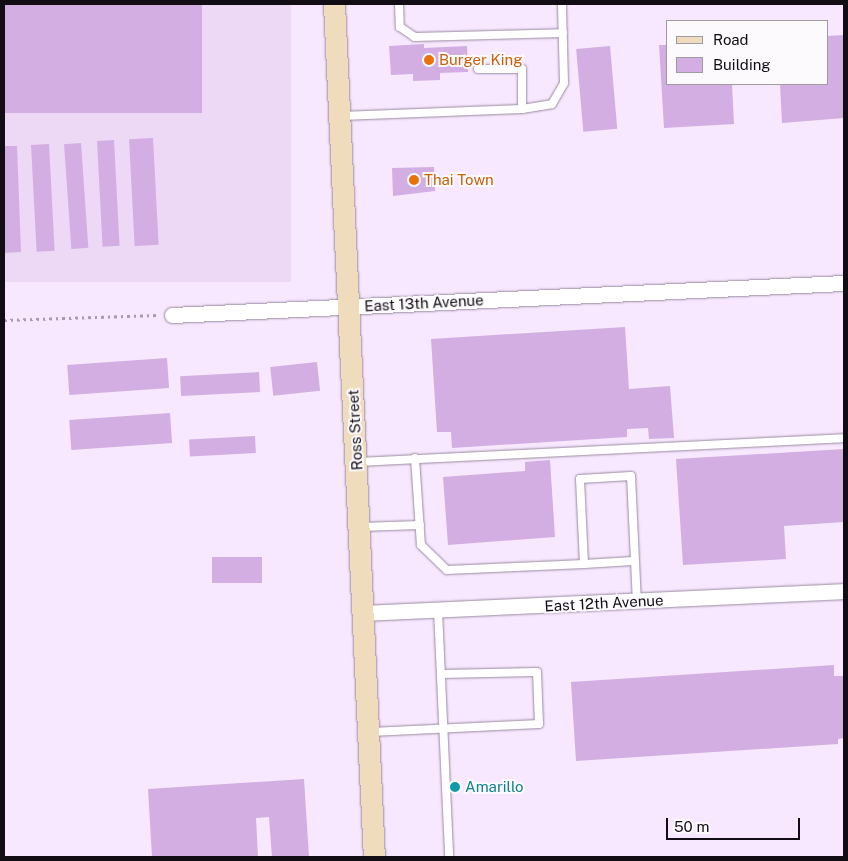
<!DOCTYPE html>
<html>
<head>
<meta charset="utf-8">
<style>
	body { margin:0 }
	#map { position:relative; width:848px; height:861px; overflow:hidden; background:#f7e7ff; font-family:"Public Sans",sans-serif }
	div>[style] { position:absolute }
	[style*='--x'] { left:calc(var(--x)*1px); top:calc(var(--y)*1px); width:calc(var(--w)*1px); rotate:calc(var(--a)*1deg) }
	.built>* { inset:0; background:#edd8f5; transform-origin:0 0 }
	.building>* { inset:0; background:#d2aee2; transform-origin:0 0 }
	.path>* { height:3px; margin-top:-1.5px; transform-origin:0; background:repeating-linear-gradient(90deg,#a89bad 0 2.5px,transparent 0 6.5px) }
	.roads { filter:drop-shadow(0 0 1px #998aa0) drop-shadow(0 0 1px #998aa0) }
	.lane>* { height:8px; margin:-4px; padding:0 4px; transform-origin:4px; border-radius:4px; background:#fff }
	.street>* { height:15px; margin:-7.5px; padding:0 7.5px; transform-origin:7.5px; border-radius:7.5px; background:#fff }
	.secondary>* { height:21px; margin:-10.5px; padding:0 10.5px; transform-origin:10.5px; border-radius:10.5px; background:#efdcbd }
	.dots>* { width:14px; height:14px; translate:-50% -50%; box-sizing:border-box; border:2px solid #fdfafe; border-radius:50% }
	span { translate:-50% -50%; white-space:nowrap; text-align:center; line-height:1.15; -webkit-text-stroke:4px #fdfafe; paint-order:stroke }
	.food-label { font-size:15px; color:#c56008 }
	.left { translate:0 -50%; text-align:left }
	.street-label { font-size:15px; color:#120d14 }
	.culture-label { font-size:15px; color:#0d838f }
	.frame { position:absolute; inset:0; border:5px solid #120d14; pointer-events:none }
	.legend { position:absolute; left:666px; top:20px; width:162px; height:65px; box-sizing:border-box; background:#fdfafe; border:1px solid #9f9ba0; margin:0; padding:6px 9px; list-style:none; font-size:15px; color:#120d14 }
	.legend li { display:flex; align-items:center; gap:10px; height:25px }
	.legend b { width:25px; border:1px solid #9f9ba0 }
	.scale { position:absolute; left:666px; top:818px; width:134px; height:22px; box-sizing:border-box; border:2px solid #120d14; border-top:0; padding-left:6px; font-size:15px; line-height:18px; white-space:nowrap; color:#120d14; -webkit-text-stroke:4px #fdfafe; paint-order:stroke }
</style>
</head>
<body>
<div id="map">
	<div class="built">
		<i style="left:4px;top:4px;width:287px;height:278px"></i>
	</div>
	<div class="building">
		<i style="left:4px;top:4px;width:198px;height:109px"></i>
		<i style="clip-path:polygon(844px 35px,844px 118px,782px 123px,780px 84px,827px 84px,827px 36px)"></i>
		<i style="clip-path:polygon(424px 44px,424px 48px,467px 46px,468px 72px,440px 73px,440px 80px,413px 81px,413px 74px,391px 75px,389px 46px)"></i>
		<i style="clip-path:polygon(659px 45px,667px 45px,667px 84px,732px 84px,734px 124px,664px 128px)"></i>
		<i style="left:610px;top:46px;width:83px;height:34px;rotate:85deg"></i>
		<i style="left:153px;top:138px;width:107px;height:24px;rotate:87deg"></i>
		<i style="left:114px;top:140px;width:106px;height:17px;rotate:87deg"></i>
		<i style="left:81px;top:143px;width:105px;height:17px;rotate:86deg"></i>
		<i style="left:49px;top:144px;width:107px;height:18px;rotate:87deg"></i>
		<i style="clip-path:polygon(4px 146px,17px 146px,21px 252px,4px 253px)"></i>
		<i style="clip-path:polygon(434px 167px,435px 191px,393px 196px,392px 168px)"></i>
		<i style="clip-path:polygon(625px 327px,629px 389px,670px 386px,674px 438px,649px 439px,648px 428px,627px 429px,627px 437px,452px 448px,451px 432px,437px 432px,431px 339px)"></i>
		<i style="left:167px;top:358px;width:30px;height:100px;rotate:86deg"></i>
		<i style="left:317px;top:362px;width:29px;height:47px;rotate:84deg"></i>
		<i style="left:259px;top:372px;width:20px;height:79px;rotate:87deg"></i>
		<i style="left:170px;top:413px;width:30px;height:101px;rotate:86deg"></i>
		<i style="left:255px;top:436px;width:17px;height:66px;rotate:87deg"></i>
		<i style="clip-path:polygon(844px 449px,844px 522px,784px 526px,786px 559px,683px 565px,676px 459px)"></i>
		<i style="clip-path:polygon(550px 460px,555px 537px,448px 545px,443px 477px,525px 471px,525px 462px)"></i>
		<i style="left:262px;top:557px;width:26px;height:50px;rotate:90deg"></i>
		<i style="clip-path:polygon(834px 665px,834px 676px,844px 676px,844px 738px,838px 739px,838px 744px,576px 761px,571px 682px)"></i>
		<i style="clip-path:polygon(304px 779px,309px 857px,272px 857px,269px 817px,256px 818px,258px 857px,152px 857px,148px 789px)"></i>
	</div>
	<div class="path">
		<i style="--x:4;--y:320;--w:154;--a:-1.9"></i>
	</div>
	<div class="roads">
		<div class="lane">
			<i style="--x:399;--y:4;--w:23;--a:88"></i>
			<i style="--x:400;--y:27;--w:18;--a:34"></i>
			<i style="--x:415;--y:37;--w:148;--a:-1.5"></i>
			<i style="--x:478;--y:69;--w:44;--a:0"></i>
			<i style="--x:522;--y:69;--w:40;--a:90"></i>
			<i style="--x:341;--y:116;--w:181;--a:-2.2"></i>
			<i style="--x:522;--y:109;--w:30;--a:-9"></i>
			<i style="--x:552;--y:104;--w:24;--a:-60"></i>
			<i style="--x:564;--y:83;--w:79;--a:-91.5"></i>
			<i style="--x:415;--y:458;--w:87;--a:86.1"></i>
			<i style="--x:421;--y:545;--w:36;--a:44"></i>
			<i style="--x:447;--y:570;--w:137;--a:-2.5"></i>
			<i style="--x:357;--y:462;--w:488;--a:-2.8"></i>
			<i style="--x:360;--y:527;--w:60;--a:-1.9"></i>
			<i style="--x:633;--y:561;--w:49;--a:176.5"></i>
			<i style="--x:584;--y:564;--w:85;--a:-92.7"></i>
			<i style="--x:580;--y:479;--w:51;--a:-3.4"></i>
			<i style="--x:631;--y:476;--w:125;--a:87.3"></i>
			<i style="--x:438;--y:611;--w:246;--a:87.4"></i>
			<i style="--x:371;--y:732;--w:168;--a:-2.7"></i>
			<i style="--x:539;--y:724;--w:52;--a:-92.2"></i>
			<i style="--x:537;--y:672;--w:96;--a:178.8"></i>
		</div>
		<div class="street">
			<i style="--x:172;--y:315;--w:673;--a:-2.73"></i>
			<i style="--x:364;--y:613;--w:481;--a:-2.6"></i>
		</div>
		<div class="secondary">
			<i style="--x:334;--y:4;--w:854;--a:87.32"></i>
		</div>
	</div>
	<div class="dots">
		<i style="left:429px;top:60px;background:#e8710a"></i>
		<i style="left:414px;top:180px;background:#e8710a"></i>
		<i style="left:455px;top:787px;background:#0f9aa8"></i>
	</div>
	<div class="food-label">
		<span class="left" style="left:439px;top:60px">Burger King</span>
		<span class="left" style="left:424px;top:180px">Thai Town</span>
	</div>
	<div class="street-label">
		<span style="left:424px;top:303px;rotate:-3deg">East 13th Avenue</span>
		<span style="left:355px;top:430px;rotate:-93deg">Ross Street</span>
		<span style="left:604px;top:603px;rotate:-3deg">East 12th Avenue</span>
	</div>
	<div class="culture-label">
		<span class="left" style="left:465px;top:787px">Amarillo</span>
	</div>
	<div class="frame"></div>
	<ul class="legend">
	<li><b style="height:6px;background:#efdcbd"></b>Road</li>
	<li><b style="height:14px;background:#d2aee2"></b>Building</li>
	</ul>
	<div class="scale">50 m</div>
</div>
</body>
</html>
